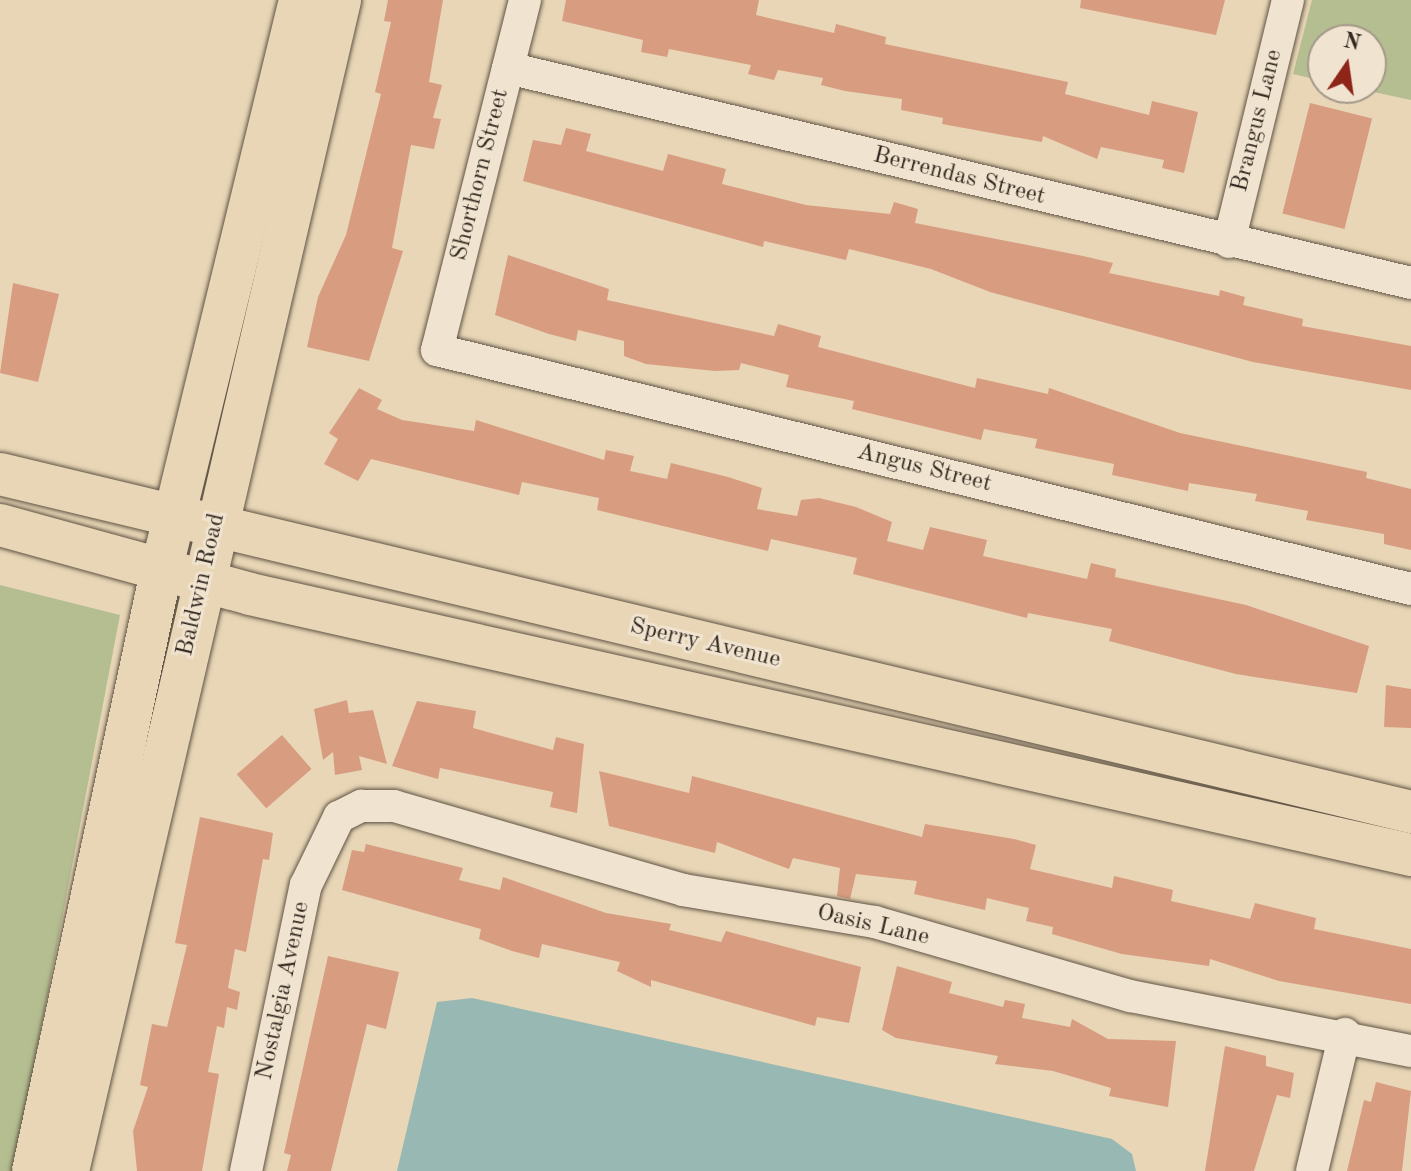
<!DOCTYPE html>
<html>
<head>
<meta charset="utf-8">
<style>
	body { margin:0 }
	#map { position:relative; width:1411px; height:1171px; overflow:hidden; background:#e8d6b6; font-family:"Old Standard TT",serif }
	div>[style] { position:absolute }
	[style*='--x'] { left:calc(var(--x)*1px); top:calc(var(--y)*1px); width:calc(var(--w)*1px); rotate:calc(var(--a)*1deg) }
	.green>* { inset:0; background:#b4be90 }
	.water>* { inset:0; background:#98b8b3 }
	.building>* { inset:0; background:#d89c81; transform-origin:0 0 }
	.roads { filter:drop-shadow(0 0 2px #605445) drop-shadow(0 0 2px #605445) }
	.minor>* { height:32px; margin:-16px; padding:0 16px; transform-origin:16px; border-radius:16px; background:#f0e4d0 }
	.major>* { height:42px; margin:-21px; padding:0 21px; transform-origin:21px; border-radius:21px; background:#e8d6b6 }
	span { translate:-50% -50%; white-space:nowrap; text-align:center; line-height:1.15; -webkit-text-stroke:6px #f0e4d0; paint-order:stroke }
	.street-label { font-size:24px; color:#33281f }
	.north { position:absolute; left:1307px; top:24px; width:80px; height:80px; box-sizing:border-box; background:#f0e4d0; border:2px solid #a49989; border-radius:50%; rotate:13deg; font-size:22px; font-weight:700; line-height:32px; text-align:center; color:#33281f }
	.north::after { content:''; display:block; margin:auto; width:28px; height:36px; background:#8f2418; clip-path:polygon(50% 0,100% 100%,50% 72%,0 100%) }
</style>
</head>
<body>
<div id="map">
	<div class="green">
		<i style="clip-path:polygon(1312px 0,1411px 0,1411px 100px,1355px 88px,1371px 88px,1371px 40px,1323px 40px,1323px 81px,1293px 74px)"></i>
		<i style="clip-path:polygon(0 585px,120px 615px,14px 1171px,0 1171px)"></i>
	</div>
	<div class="water">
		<i style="clip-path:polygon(472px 998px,1112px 1139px,1132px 1154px,1136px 1171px,397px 1171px,437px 1002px)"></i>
	</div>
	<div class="building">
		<i style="clip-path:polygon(388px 0,443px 0,429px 82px,442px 85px,433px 118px,441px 119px,434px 149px,411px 145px,392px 248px,403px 251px,369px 361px,307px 347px,318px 297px,346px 235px,381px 94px,375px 92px,391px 22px,384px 21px)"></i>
		<i style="clip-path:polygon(566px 0,759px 0,756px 15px,834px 33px,836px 24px,886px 37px,885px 44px,1068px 82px,1065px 94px,1149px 115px,1152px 101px,1198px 112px,1184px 173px,1162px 168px,1164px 160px,1101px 147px,1097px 159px,1043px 136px,1042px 142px,942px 124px,943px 118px,901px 110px,902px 99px,845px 91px,821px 85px,823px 78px,778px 70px,774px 80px,748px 74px,751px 65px,669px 49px,667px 57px,641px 52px,643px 40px,562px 21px)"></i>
		<i style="clip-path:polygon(1081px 0,1225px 0,1216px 35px,1080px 8px)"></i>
		<i style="left:1310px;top:103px;width:64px;height:114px;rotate:14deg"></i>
		<i style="clip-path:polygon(566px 128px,591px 134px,586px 151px,663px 171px,668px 154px,726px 169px,722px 184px,806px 205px,890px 214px,894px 202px,918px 209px,915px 223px,1083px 256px,1113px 263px,1109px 273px,1219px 296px,1220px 290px,1245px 297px,1243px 305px,1303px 319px,1302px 326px,1411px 346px,1411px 390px,1253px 362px,990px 292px,931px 269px,849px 249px,846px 260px,764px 241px,763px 247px,523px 181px,533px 140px,561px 145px)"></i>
		<i style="clip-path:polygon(508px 255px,609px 289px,607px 300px,774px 336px,778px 324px,821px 336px,818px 347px,975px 388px,977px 378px,1048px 394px,1049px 388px,1180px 433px,1367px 472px,1366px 478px,1411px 489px,1411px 550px,1384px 544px,1384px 534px,1306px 520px,1308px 511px,1255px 501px,1257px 494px,1189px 483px,1188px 491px,1112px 475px,1114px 464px,1035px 448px,1037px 439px,984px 429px,981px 440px,852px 409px,854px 401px,786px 387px,789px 375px,741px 363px,739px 370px,715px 371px,646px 364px,624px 356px,624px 341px,578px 330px,576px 341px,549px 334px,495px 315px)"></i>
		<i style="clip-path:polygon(13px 283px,59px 294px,38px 382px,0 373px)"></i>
		<i style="clip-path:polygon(359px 388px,382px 400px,377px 409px,402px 420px,474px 431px,476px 420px,604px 460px,606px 450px,634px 456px,630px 471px,667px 479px,671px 463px,728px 477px,762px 488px,757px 509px,797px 516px,801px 500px,819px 498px,856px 507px,892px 522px,887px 541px,923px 550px,930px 527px,987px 540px,983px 556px,1087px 579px,1091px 563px,1116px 569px,1115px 577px,1246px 605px,1369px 646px,1357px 693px,1236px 674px,1109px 641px,1112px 629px,1028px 613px,1027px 618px,853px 574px,857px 558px,771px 539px,768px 551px,721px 540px,597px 510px,599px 498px,522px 482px,519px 495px,371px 459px,358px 481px,324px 464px,338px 439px,329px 433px)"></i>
		<i style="clip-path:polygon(1386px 685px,1411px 689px,1411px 728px,1384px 727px)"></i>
		<i style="clip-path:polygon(347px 700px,349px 713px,373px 710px,387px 764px,359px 756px,362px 770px,335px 775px,333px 752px,323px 760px,314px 709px)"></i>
		<i style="clip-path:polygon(417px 701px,476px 711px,473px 728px,553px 750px,556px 737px,584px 744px,577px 813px,550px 807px,553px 792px,440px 768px,438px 779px,392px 766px)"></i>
		<i style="left:282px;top:735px;width:45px;height:60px;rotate:49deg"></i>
		<i style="clip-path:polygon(599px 771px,689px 793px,692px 776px,922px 837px,925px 824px,1014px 839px,1036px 845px,1030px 869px,1112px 888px,1114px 876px,1173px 890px,1171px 901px,1250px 919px,1255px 903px,1316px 918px,1314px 929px,1411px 949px,1411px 1004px,1279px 981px,1210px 959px,1209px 966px,1122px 954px,1052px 934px,1053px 927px,1026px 921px,1029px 908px,987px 898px,985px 910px,914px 894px,917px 881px,856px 874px,850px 899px,837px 896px,840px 868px,793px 858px,789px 869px,717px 842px,715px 853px,609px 826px)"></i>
		<i style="clip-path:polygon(200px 817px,273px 833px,269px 860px,263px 859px,246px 952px,235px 949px,228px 988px,240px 992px,237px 1010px,227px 1007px,224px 1028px,217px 1026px,208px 1072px,219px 1074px,202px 1171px,137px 1171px,133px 1131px,148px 1087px,140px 1085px,152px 1024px,167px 1027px,187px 945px,175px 943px)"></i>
		<i style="clip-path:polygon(366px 844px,463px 868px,459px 880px,500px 890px,503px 877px,606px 913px,671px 924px,669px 930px,721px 942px,726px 931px,861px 967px,849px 1023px,817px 1017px,815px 1026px,651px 980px,651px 987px,617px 971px,620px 962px,542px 944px,539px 958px,512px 951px,479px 939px,481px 929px,342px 890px,352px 850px,364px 852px)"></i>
		<i style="clip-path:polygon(328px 956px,399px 972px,386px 1029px,367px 1024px,331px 1171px,287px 1171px,291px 1155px,284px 1153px)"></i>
		<i style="clip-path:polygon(897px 966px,952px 982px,949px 993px,1003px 1007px,1005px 1000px,1025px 1004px,1022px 1018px,1070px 1027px,1072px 1019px,1108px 1039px,1176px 1041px,1168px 1107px,1109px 1096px,1111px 1088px,1053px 1071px,995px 1064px,998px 1056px,896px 1038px,882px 1030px)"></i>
		<i style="clip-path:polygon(1225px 1046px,1266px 1056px,1266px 1066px,1294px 1073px,1290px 1098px,1277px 1095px,1254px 1171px,1205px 1171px)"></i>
		<i style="clip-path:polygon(1376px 1082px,1411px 1091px,1402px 1171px,1347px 1171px,1364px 1100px,1371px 1102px)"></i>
	</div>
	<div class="roads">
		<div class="minor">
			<i style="--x:525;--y:0;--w:361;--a:104.1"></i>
			<i style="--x:437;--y:350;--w:1003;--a:13.79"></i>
			<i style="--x:508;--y:68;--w:928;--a:13.39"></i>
			<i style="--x:1229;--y:242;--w:249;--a:-76.3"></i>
			<i style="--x:246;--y:1171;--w:292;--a:-78.2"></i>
			<i style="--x:306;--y:885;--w:76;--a:-64.1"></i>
			<i style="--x:339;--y:817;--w:25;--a:-27"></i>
			<i style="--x:361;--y:806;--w:33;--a:0"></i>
			<i style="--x:394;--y:806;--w:301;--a:16.2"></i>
			<i style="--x:683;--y:890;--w:195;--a:9.5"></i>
			<i style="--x:875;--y:922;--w:266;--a:16.2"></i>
			<i style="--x:1130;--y:996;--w:286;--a:11.1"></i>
			<i style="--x:1312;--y:1171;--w:141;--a:-76.5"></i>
		</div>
		<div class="major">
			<i style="--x:0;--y:474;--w:1451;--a:13.47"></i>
			<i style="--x:0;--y:525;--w:259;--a:15.4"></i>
			<i style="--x:250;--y:594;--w:1190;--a:12.67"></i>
			<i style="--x:33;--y:1171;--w:618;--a:-77.94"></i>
			<i style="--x:162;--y:567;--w:584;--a:-76.32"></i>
			<i style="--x:68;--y:1171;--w:1202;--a:-76.92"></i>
		</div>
	</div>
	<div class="street-label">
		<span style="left:1258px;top:121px;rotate:-76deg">Brangus Lane</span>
		<span style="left:481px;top:175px;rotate:-76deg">Shorthorn Street</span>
		<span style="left:959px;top:177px;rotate:14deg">Berrendas Street</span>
		<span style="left:924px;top:469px;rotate:14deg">Angus Street</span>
		<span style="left:202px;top:585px;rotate:-77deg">Baldwin Road</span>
		<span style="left:705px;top:644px;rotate:13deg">Sperry Avenue</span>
		<span style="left:873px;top:926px;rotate:13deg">Oasis Lane</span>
		<span style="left:284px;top:991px;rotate:-78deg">Nostalgia Avenue</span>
	</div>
	<div class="north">N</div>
</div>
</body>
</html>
